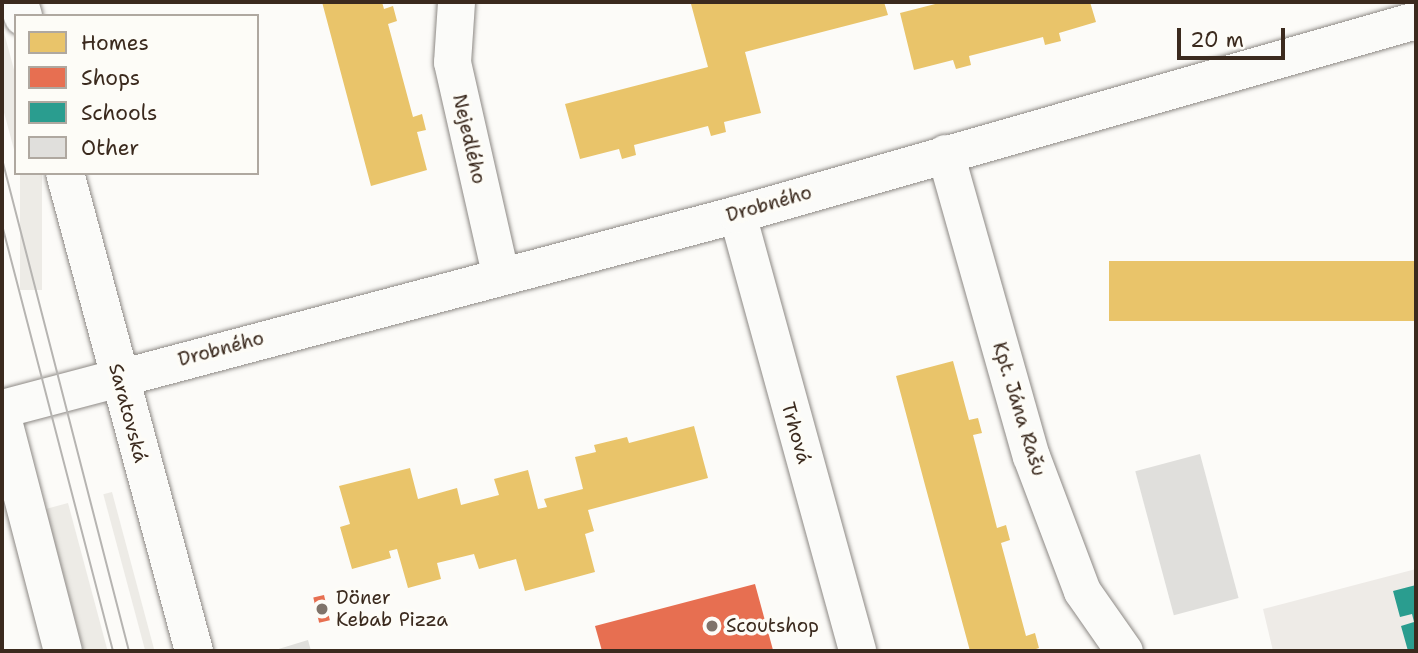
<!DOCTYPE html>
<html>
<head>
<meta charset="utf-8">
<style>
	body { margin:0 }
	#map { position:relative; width:1418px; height:653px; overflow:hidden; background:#fcfbf8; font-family:"Shantell Sans",sans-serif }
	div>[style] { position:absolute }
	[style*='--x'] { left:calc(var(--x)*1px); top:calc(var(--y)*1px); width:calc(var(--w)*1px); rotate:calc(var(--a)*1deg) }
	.built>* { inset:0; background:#eeebe7 }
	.green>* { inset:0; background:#edebe6; transform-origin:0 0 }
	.homes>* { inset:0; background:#e9c46a; transform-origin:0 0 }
	.shops>* { inset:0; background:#e76f51; transform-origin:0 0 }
	.schools>* { inset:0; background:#2a9d8f }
	.building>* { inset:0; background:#e0dfdc; transform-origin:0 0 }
	.roads { filter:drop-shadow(0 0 2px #8d8985) drop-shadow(0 0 2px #8d8985) }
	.street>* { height:37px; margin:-18.5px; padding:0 18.5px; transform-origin:18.5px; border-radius:18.5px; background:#fbfbf9 }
	.secondary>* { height:38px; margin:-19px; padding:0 19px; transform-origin:19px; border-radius:19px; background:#fbfbf9 }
	.tram>* { height:2px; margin:-1px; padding:0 1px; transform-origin:1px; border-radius:1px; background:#b6b4b1 }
	.dots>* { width:19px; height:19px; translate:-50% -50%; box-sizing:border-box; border:4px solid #fdfcf7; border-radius:50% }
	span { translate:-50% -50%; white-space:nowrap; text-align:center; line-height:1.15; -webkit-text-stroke:7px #fdfcf7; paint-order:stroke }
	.street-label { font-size:19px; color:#3b2a1e }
	.poi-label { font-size:19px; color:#3b2a1e }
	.left { translate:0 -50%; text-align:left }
	.frame { position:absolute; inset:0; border:4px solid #3b2a1e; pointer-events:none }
	.legend { position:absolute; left:14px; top:14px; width:245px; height:161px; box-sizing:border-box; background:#fdfcf7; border:2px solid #afa8a0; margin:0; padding:9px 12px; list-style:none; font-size:21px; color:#3b2a1e }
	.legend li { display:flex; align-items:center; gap:14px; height:35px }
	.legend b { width:35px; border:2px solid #afa8a0 }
	.scale { position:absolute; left:1177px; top:28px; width:108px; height:32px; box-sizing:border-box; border:4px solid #3b2a1e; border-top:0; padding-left:9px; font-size:21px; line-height:24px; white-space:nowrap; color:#3b2a1e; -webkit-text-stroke:5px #fdfcf7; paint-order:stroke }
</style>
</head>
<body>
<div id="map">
	<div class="built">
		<i style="clip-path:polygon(1416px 569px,1416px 651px,1273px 651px,1263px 609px)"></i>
	</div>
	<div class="green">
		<i style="clip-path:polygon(2px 25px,16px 77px,16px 157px,2px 105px)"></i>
		<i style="left:20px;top:173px;width:22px;height:117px"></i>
		<i style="left:112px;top:492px;width:165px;height:9px;rotate:75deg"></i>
		<i style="left:68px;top:503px;width:153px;height:23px;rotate:75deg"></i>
	</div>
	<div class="homes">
		<i style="clip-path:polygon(322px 2px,382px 2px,384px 9px,393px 6px,397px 21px,388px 24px,413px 117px,422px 114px,426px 130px,417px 132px,427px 170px,371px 186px)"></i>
		<i style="clip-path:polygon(702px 2px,884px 2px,888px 15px,745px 52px,761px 113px,724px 122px,726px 132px,711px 136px,708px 126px,634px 145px,636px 155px,622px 159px,619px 149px,580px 159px,565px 104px,708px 67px,691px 4px)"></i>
		<i style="clip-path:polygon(943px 2px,1090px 2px,1096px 22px,1059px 33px,1061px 41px,1045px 45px,1043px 37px,969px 56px,971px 65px,956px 69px,953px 60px,914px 70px,900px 13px)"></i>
		<i style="left:1416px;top:261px;width:60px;height:307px;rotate:90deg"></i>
		<i style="clip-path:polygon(953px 361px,969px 420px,978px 418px,982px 433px,973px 435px,997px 528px,1006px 525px,1010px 540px,1001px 543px,1026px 636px,1035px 633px,1039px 648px,1030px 651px,970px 651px,925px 485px,896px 376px)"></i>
		<i style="clip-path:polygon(694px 426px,708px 478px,588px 510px,594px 531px,585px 534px,595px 572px,525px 591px,516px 559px,479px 569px,474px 554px,437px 563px,441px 579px,408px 588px,397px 549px,389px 551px,391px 558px,352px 569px,340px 527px,350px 524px,339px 486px,410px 468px,418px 499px,457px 488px,461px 505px,499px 495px,494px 479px,528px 470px,538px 509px,547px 507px,544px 499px,583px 489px,575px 457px,596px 452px,594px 445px,627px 437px,629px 443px)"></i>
	</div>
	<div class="shops">
		<i style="clip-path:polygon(755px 584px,773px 650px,602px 651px,595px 626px)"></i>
		<i style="left:324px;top:595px;width:26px;height:11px;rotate:77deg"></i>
	</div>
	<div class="schools">
		<i style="clip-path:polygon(1416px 585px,1416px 651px,1408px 651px,1401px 626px,1414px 622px,1412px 614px,1400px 617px,1393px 591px)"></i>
	</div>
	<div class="building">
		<i style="left:1200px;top:454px;width:149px;height:67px;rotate:75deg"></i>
		<i style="clip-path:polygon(308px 640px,311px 651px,272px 651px)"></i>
	</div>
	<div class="roads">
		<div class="street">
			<i style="--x:456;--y:2;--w:60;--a:93.8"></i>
			<i style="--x:452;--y:62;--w:217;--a:77.2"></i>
			<i style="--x:945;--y:153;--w:315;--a:74.2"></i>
			<i style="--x:1031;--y:456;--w:144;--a:69.3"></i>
			<i style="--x:1082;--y:591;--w:73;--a:55"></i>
			<i style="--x:737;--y:214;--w:453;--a:74.6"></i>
			<i style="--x:119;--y:378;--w:639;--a:-14.86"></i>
			<i style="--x:737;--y:214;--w:706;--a:-15.95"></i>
		</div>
		<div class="secondary">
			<i style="--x:19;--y:2;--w:15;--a:74"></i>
			<i style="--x:65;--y:173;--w:495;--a:74.9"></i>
			<i style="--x:2;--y:409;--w:121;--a:-14.8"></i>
			<i style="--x:2;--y:417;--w:242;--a:75.4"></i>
		</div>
	</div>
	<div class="tram">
		<i style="--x:2;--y:159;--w:508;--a:75.53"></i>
		<i style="--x:2;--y:225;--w:440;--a:75.4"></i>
	</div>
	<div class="dots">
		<i style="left:322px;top:609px;background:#7f736a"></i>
		<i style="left:712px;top:626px;background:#7f736a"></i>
	</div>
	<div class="street-label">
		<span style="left:469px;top:139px;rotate:77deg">Nejedlého</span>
		<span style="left:769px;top:204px;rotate:-16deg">Drobného</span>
		<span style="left:221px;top:349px;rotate:-15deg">Drobného</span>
		<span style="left:1019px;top:409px;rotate:73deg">Kpt. Jána Rašu</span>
		<span style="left:128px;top:413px;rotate:75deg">Saratovská</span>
		<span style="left:796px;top:433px;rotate:74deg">Trhová</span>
	</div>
	<div class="poi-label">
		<span class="left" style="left:336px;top:609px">Döner<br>Kebab Pizza</span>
		<span class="left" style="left:726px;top:626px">Scoutshop</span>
	</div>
	<div class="frame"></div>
	<ul class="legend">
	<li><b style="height:19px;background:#e9c46a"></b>Homes</li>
	<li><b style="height:19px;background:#e76f51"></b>Shops</li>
	<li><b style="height:19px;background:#2a9d8f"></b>Schools</li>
	<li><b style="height:19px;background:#e0dfdc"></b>Other</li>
	</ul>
	<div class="scale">20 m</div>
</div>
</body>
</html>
